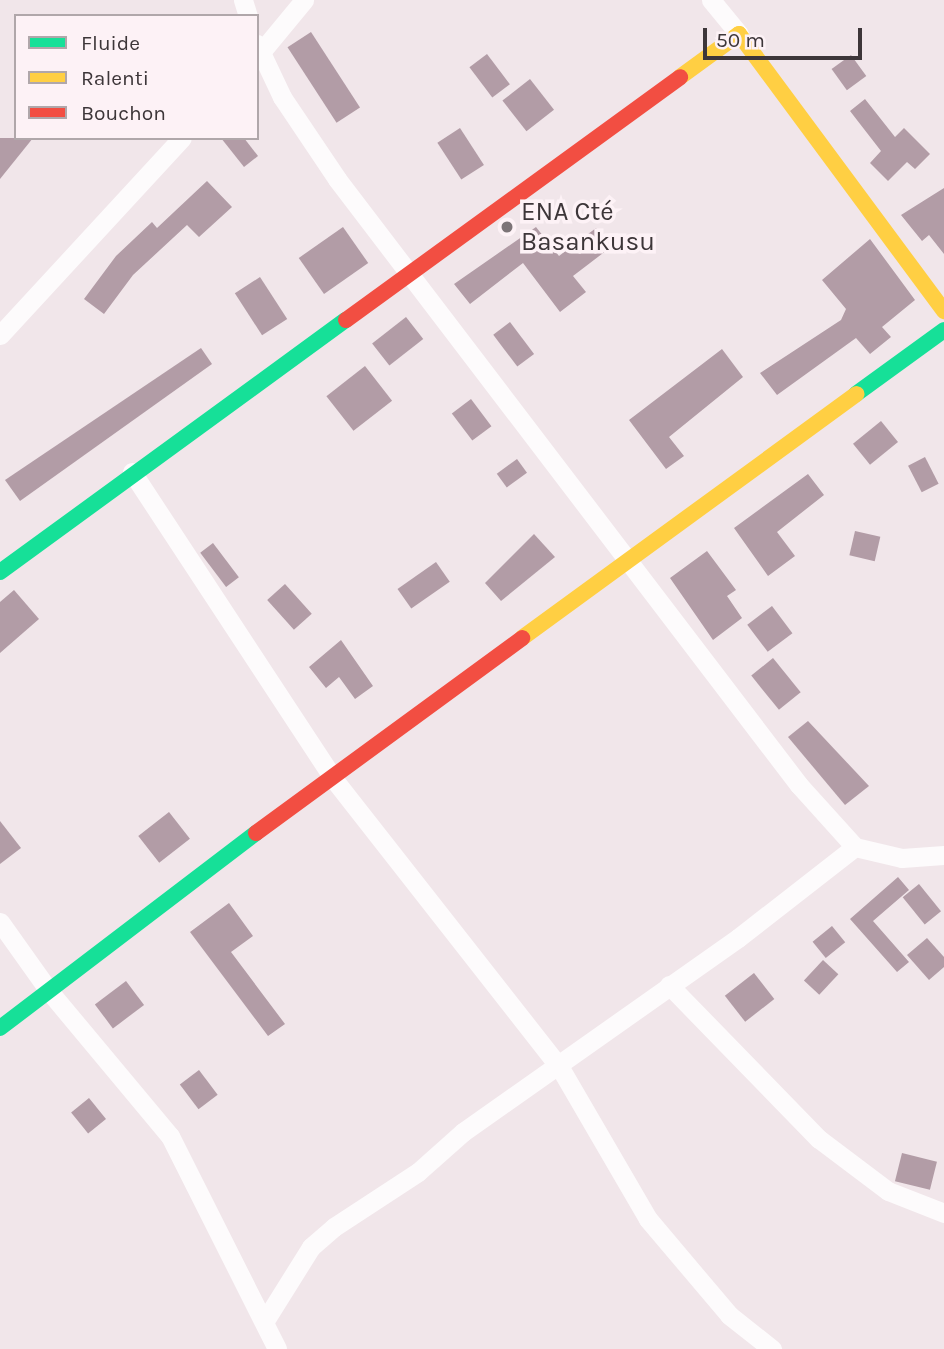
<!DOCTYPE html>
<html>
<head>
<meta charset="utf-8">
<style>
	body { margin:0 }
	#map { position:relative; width:944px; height:1349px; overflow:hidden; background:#f1e6ea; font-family:Karla,sans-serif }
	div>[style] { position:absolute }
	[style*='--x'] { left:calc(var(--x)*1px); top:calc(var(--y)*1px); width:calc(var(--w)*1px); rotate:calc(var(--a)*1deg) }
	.building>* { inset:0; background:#b29ca6; transform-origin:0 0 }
	.street>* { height:19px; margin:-9.5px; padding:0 9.5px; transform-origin:9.5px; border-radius:9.5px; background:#fdfbfc }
	.fast>* { height:16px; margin:-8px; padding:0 8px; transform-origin:8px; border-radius:8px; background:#16e098 }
	.slow>* { height:16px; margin:-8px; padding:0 8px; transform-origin:8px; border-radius:8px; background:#ffcf43 }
	.jam>* { height:16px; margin:-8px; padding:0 8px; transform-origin:8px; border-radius:8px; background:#f24e42 }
	.dots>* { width:19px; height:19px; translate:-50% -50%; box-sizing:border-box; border:4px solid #fdf2f6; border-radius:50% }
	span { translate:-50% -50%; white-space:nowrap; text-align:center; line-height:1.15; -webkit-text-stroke:7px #fdf2f6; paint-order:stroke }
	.poi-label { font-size:26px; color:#3d3639 }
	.left { translate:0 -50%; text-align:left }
	.legend { position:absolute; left:14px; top:14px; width:245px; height:126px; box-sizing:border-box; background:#fdf2f6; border:2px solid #b0a7aa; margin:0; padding:9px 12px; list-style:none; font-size:21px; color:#3d3639 }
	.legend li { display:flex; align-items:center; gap:14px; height:35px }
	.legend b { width:35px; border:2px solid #b0a7aa }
	.scale { position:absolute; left:703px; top:28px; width:159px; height:32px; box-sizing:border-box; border:4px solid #3d3639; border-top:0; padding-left:9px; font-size:21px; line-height:24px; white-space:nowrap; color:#3d3639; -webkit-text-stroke:5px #fdf2f6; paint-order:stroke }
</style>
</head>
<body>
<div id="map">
	<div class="building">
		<i style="left:311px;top:32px;width:90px;height:28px;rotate:57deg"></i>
		<i style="left:487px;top:54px;width:38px;height:22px;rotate:53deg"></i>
		<i style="left:851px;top:55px;width:26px;height:24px;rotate:54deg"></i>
		<i style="left:530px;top:79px;width:39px;height:35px;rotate:52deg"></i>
		<i style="clip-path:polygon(865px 99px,895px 137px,904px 128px,930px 154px,915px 169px,907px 162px,888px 181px,870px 163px,881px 151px,850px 111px)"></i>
		<i style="left:460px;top:128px;width:44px;height:27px;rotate:57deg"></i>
		<i style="clip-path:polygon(0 138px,33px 138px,0 179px)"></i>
		<i style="clip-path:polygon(221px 138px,244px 138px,258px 156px,244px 167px)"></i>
		<i style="clip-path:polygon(207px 181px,232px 207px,199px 237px,187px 225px,133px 275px,104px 314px,84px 299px,116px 256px,152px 222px,157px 228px)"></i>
		<i style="clip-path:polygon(944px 188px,944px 254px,929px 235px,922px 241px,901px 215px)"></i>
		<i style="left:343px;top:227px;width:44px;height:54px;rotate:55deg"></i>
		<i style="clip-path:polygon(536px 227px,559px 256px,596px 228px,611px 247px,573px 276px,586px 292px,560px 312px,523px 263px,470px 304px,454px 284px)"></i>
		<i style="clip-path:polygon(870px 239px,915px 300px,882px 327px,891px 337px,870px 354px,856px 338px,777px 395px,760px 373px,841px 320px,846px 309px,822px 280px)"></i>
		<i style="left:260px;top:277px;width:50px;height:30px;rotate:57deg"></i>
		<i style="left:406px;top:317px;width:28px;height:43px;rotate:52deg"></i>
		<i style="left:510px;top:322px;width:40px;height:21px;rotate:53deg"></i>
		<i style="clip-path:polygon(201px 348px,212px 364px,20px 501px,5px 480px)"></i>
		<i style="clip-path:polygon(722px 349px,743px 377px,669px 437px,684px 456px,666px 469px,629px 420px)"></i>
		<i style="left:365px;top:366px;width:44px;height:49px;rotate:52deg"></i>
		<i style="left:471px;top:399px;width:34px;height:24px;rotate:53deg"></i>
		<i style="left:881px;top:421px;width:27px;height:36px;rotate:51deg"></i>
		<i style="left:925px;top:457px;width:30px;height:19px;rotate:63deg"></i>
		<i style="left:517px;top:459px;width:17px;height:25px;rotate:54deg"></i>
		<i style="clip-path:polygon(808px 474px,824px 495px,777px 532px,795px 556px,768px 576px,734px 528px)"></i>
		<i style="left:855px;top:531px;width:26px;height:25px;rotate:13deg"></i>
		<i style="clip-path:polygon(534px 534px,555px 557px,501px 601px,485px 583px)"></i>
		<i style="left:213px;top:543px;width:43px;height:16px;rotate:53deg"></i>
		<i style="clip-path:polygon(707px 551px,736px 590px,727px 596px,742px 618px,713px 640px,670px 578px)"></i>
		<i style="left:436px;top:562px;width:24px;height:47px;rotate:55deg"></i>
		<i style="left:285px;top:584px;width:40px;height:24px;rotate:48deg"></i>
		<i style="clip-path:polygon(14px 590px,39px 619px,0 653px,0 602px)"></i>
		<i style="left:772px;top:606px;width:34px;height:31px;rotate:53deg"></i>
		<i style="clip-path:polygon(341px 640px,373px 686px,355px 699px,339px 677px,326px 688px,309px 667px)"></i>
		<i style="left:773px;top:658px;width:44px;height:28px;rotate:51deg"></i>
		<i style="clip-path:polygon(808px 721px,869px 786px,845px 805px,788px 737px)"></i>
		<i style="left:169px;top:812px;width:34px;height:39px;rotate:52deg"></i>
		<i style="clip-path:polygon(0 821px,21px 848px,0 864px)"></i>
		<i style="clip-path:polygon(898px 877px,909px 890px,873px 921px,909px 962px,897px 972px,850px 919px)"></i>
		<i style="left:919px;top:884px;width:35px;height:21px;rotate:51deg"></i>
		<i style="clip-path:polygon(229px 903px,253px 936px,231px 952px,285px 1024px,268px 1036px,190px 932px)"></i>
		<i style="left:832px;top:926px;width:21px;height:25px;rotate:51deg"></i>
		<i style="clip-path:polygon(927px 938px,944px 957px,944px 967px,929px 980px,907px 955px)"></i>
		<i style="left:823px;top:960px;width:21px;height:28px;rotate:43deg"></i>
		<i style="left:754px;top:973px;width:33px;height:37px;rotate:52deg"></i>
		<i style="left:126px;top:981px;width:30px;height:39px;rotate:53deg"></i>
		<i style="left:199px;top:1070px;width:31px;height:24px;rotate:53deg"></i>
		<i style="left:89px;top:1098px;width:27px;height:23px;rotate:51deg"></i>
		<i style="left:902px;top:1153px;width:36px;height:29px;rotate:14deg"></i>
	</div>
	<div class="street">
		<i style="--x:243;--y:0;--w:17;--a:73"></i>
		<i style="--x:711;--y:0;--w:44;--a:50.5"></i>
		<i style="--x:257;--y:44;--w:59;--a:64.7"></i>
		<i style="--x:282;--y:97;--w:99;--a:56.1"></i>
		<i style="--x:337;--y:179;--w:762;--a:52.68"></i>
		<i style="--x:799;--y:785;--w:84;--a:47.9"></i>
		<i style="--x:855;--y:847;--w:48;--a:13.2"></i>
		<i style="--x:902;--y:858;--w:42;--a:-4.1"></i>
		<i style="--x:257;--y:57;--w:74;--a:-50.5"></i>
		<i style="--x:0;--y:335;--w:268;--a:-47.3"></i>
		<i style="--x:132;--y:472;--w:365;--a:56.7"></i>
		<i style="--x:332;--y:777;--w:367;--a:51.9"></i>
		<i style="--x:559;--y:1066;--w:177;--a:59.8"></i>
		<i style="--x:648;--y:1219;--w:126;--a:49.8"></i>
		<i style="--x:729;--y:1315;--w:55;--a:38.3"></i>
		<i style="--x:0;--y:922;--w:85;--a:54.6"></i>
		<i style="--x:49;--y:991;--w:189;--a:50.2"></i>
		<i style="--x:170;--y:1136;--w:238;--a:63.3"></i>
		<i style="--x:669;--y:985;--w:215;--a:45.8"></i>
		<i style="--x:819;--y:1139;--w:86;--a:37"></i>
		<i style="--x:888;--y:1191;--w:60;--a:21.4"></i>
		<i style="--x:266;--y:1319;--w:85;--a:-58"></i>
		<i style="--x:311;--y:1247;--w:30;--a:-41"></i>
		<i style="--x:334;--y:1227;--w:100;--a:-33.2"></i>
		<i style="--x:418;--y:1172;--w:60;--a:-41.6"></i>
		<i style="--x:463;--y:1132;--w:337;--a:-35.2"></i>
		<i style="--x:738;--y:938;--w:148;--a:-37.9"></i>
	</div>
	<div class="fast">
		<i style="--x:856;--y:394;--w:109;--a:-36"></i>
		<i style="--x:0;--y:572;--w:428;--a:-36.1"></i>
		<i style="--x:0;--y:1028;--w:322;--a:-37.3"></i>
	</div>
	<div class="slow">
		<i style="--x:680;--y:77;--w:73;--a:-36.1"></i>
		<i style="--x:739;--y:34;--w:345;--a:53.5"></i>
		<i style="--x:522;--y:638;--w:414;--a:-36.1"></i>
	</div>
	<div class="jam">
		<i style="--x:346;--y:320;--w:413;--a:-36"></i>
		<i style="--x:256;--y:833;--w:330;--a:-36.2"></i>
	</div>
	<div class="dots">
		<i style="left:507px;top:227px;background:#7c7477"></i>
	</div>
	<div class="poi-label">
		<span class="left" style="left:521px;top:227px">ENA Cté<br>Basankusu</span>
	</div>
	<ul class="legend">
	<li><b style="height:9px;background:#16e098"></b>Fluide</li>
	<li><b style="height:9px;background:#ffcf43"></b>Ralenti</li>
	<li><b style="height:9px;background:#f24e42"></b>Bouchon</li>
	</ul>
	<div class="scale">50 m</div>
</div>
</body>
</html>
